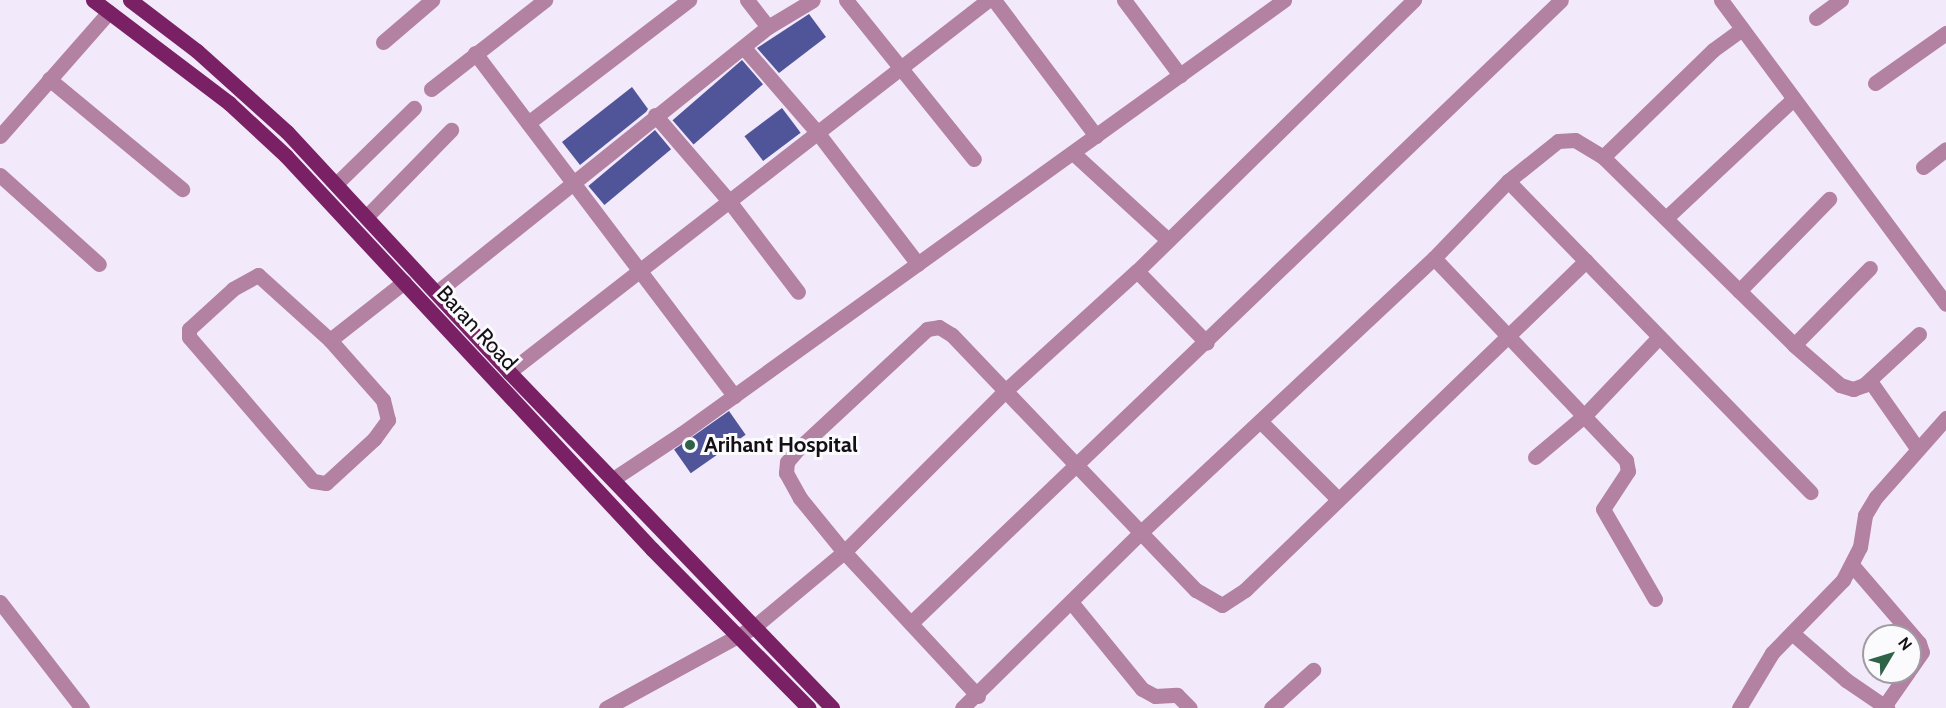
<!DOCTYPE html>
<html>
<head>
<meta charset="utf-8">
<style>
	body { margin:0 }
	#map { position:relative; width:1946px; height:708px; overflow:hidden; background:#f2e9fb; font-family:Cabin,sans-serif }
	div>[style] { position:absolute }
	[style*='--x'] { left:calc(var(--x)*1px); top:calc(var(--y)*1px); width:calc(var(--w)*1px); rotate:calc(var(--a)*1deg) }
	.building>* { inset:0; background:#505498; transform-origin:0 0 }
	.minor>* { height:15px; margin:-7.5px; padding:0 7.5px; transform-origin:7.5px; border-radius:7.5px; background:#b381a2 }
	.major>* { height:15px; margin:-7.5px; padding:0 7.5px; transform-origin:7.5px; border-radius:7.5px; background:#792164 }
	.dots>* { width:16px; height:16px; translate:-50% -50%; box-sizing:border-box; border:3px solid #fbfafd; border-radius:50% }
	span { translate:-50% -50%; white-space:nowrap; text-align:center; line-height:1.15; -webkit-text-stroke:6px #fbfafd; paint-order:stroke }
	.street-label { font-size:22px; color:#141016 }
	.poi-label { font-size:22px; color:#141016; font-weight:700 }
	.left { translate:0 -50%; text-align:left }
	.north { position:absolute; left:1862px; top:624px; width:60px; height:60px; box-sizing:border-box; background:#fbfafd; border:2px solid #9f9ca1; border-radius:50%; rotate:52deg; font-size:16px; font-weight:700; line-height:24px; text-align:center; color:#141016 }
	.north::after { content:''; display:block; margin:auto; width:21px; height:27px; background:#2f6347; clip-path:polygon(50% 0,100% 100%,50% 72%,0 100%) }
</style>
</head>
<body>
<div id="map">
	<div class="building">
		<i style="clip-path:polygon(809px 14px,826px 37px,779px 73px,757px 48px)"></i>
		<i style="left:742px;top:60px;width:32px;height:92px;rotate:49deg"></i>
		<i style="clip-path:polygon(632px 87px,648px 109px,646px 112px,580px 165px,562px 142px)"></i>
		<i style="left:782px;top:108px;width:31px;height:47px;rotate:53deg"></i>
		<i style="left:655px;top:130px;width:25px;height:87px;rotate:50deg"></i>
		<i style="left:729px;top:411px;width:29px;height:67px;rotate:55deg"></i>
	</div>
	<div class="minor">
		<i style="--x:747;--y:0;--w:34;--a:52"></i>
		<i style="--x:846;--y:0;--w:204;--a:51.2"></i>
		<i style="--x:994;--y:0;--w:170;--a:53.1"></i>
		<i style="--x:1124;--y:0;--w:94;--a:53.3"></i>
		<i style="--x:1721;--y:0;--w:378;--a:53.5"></i>
		<i style="--x:1816;--y:18;--w:31;--a:-36"></i>
		<i style="--x:383;--y:42;--w:65;--a:-40.6"></i>
		<i style="--x:745;--y:49;--w:110;--a:49.1"></i>
		<i style="--x:817;--y:132;--w:166;--a:52.6"></i>
		<i style="--x:475;--y:53;--w:430;--a:52.9"></i>
		<i style="--x:49;--y:79;--w:173;--a:39.6"></i>
		<i style="--x:1875;--y:83;--w:87;--a:-35.2"></i>
		<i style="--x:431;--y:89;--w:145;--a:-38"></i>
		<i style="--x:655;--y:115;--w:113;--a:49.3"></i>
		<i style="--x:729;--y:201;--w:114;--a:52.8"></i>
		<i style="--x:528;--y:123;--w:203;--a:-37.4"></i>
		<i style="--x:0;--y:136;--w:165;--a:-48.7"></i>
		<i style="--x:1073;--y:153;--w:129;--a:42.5"></i>
		<i style="--x:1603;--y:157;--w:153;--a:-44.2"></i>
		<i style="--x:1713;--y:50;--w:36;--a:-36"></i>
		<i style="--x:1923;--y:167;--w:29;--a:-38"></i>
		<i style="--x:0;--y:175;--w:133;--a:42"></i>
		<i style="--x:1508;--y:181;--w:434;--a:45.8"></i>
		<i style="--x:336;--y:184;--w:109;--a:-44.3"></i>
		<i style="--x:366;--y:217;--w:122;--a:-45.7"></i>
		<i style="--x:1666;--y:218;--w:174;--a:-43.1"></i>
		<i style="--x:1434;--y:258;--w:279;--a:46.5"></i>
		<i style="--x:1626;--y:460;--w:11;--a:80"></i>
		<i style="--x:1628;--y:471;--w:45;--a:123.3"></i>
		<i style="--x:1603;--y:509;--w:104;--a:60"></i>
		<i style="--x:1137;--y:271;--w:100;--a:45.8"></i>
		<i style="--x:1739;--y:291;--w:129;--a:-45.6"></i>
		<i style="--x:437;--y:292;--w:424;--a:-38.7"></i>
		<i style="--x:768;--y:27;--w:52;--a:-31"></i>
		<i style="--x:330;--y:340;--w:97;--a:-137.9"></i>
		<i style="--x:258;--y:275;--w:29;--a:151"></i>
		<i style="--x:233;--y:289;--w:59;--a:137.7"></i>
		<i style="--x:189;--y:329;--w:8;--a:90"></i>
		<i style="--x:189;--y:337;--w:190;--a:49.3"></i>
		<i style="--x:313;--y:481;--w:13;--a:9"></i>
		<i style="--x:326;--y:483;--w:65;--a:-42.5"></i>
		<i style="--x:374;--y:439;--w:24;--a:-54"></i>
		<i style="--x:388;--y:420;--w:21;--a:-104"></i>
		<i style="--x:383;--y:400;--w:80;--a:-131.5"></i>
		<i style="--x:330;--y:340;--w:94;--a:-38.1"></i>
		<i style="--x:1794;--y:345;--w:108;--a:-45.4"></i>
		<i style="--x:509;--y:372;--w:606;--a:-37.83"></i>
		<i style="--x:1870;--y:381;--w:82;--a:55"></i>
		<i style="--x:1260;--y:421;--w:109;--a:45"></i>
		<i style="--x:1535;--y:457;--w:65;--a:-40"></i>
		<i style="--x:1585;--y:415;--w:106;--a:-46.5"></i>
		<i style="--x:613;--y:479;--w:82;--a:-33.5"></i>
		<i style="--x:681;--y:434;--w:743;--a:-35.74"></i>
		<i style="--x:1852;--y:565;--w:103;--a:49.3"></i>
		<i style="--x:1919;--y:643;--w:9;--a:72"></i>
		<i style="--x:1922;--y:652;--w:21;--a:125"></i>
		<i style="--x:0;--y:602;--w:134;--a:52.3"></i>
		<i style="--x:1071;--y:602;--w:112;--a:50.8"></i>
		<i style="--x:1142;--y:689;--w:15;--a:28"></i>
		<i style="--x:1155;--y:696;--w:22;--a:-3"></i>
		<i style="--x:1177;--y:695;--w:18;--a:45"></i>
		<i style="--x:911;--y:623;--w:900;--a:-43.78"></i>
		<i style="--x:1792;--y:633;--w:72;--a:41"></i>
		<i style="--x:1846;--y:680;--w:50;--a:34.3"></i>
		<i style="--x:978;--y:696;--w:197;--a:-132.9"></i>
		<i style="--x:844;--y:552;--w:70;--a:-129.2"></i>
		<i style="--x:800;--y:498;--w:29;--a:-119"></i>
		<i style="--x:786;--y:473;--w:11;--a:-85"></i>
		<i style="--x:787;--y:462;--w:17;--a:-50"></i>
		<i style="--x:798;--y:449;--w:176;--a:-42.9"></i>
		<i style="--x:927;--y:329;--w:12;--a:-9"></i>
		<i style="--x:939;--y:327;--w:15;--a:32"></i>
		<i style="--x:952;--y:335;--w:353;--a:46.3"></i>
		<i style="--x:1196;--y:590;--w:30;--a:30"></i>
		<i style="--x:1222;--y:605;--w:27;--a:-33"></i>
		<i style="--x:1245;--y:590;--w:474;--a:-44"></i>
		<i style="--x:606;--y:708;--w:169;--a:-28.7"></i>
		<i style="--x:754;--y:627;--w:117;--a:-39.8"></i>
		<i style="--x:844;--y:552;--w:229;--a:-45"></i>
		<i style="--x:1006;--y:390;--w:177;--a:-42.3"></i>
		<i style="--x:1137;--y:271;--w:388;--a:-44.4"></i>
		<i style="--x:962;--y:708;--w:250;--a:-44.5"></i>
		<i style="--x:1140;--y:533;--w:403;--a:-43.1"></i>
		<i style="--x:1434;--y:258;--w:107;--a:-46.1"></i>
		<i style="--x:1508;--y:181;--w:64;--a:-38.7"></i>
		<i style="--x:1558;--y:141;--w:17;--a:-3"></i>
		<i style="--x:1575;--y:140;--w:33;--a:31"></i>
		<i style="--x:1603;--y:157;--w:268;--a:44.5"></i>
		<i style="--x:1794;--y:345;--w:61;--a:41"></i>
		<i style="--x:1840;--y:385;--w:14;--a:17"></i>
		<i style="--x:1853;--y:389;--w:12;--a:-20"></i>
		<i style="--x:1864;--y:385;--w:75;--a:-42.8"></i>
		<i style="--x:1271;--y:708;--w:57;--a:-42.1"></i>
		<i style="--x:1739;--y:708;--w:64;--a:-59"></i>
		<i style="--x:1772;--y:653;--w:102;--a:-45.8"></i>
		<i style="--x:1843;--y:580;--w:37;--a:-63"></i>
		<i style="--x:1860;--y:547;--w:32;--a:-81"></i>
		<i style="--x:1865;--y:515;--w:21;--a:-59"></i>
		<i style="--x:1876;--y:497;--w:106;--a:-48.5"></i>
		<i style="--x:1883;--y:708;--w:44;--a:-55.2"></i>
	</div>
	<div class="major">
		<i style="--x:93;--y:0;--w:171;--a:37.1"></i>
		<i style="--x:229;--y:103;--w:78;--a:42.9"></i>
		<i style="--x:286;--y:156;--w:537;--a:47.04"></i>
		<i style="--x:652;--y:549;--w:223;--a:45.4"></i>
		<i style="--x:130;--y:0;--w:84;--a:37.3"></i>
		<i style="--x:197;--y:51;--w:121;--a:42"></i>
		<i style="--x:287;--y:132;--w:327;--a:47.2"></i>
		<i style="--x:509;--y:372;--w:466;--a:46.1"></i>
	</div>
	<div class="dots">
		<i style="left:690px;top:445px;background:#2f6347"></i>
	</div>
	<div class="street-label">
		<span style="left:477px;top:328px;rotate:47deg">Baran Road</span>
	</div>
	<div class="poi-label">
		<span class="left" style="left:704px;top:445px">Arihant Hospital</span>
	</div>
	<div class="north">N</div>
</div>
</body>
</html>
